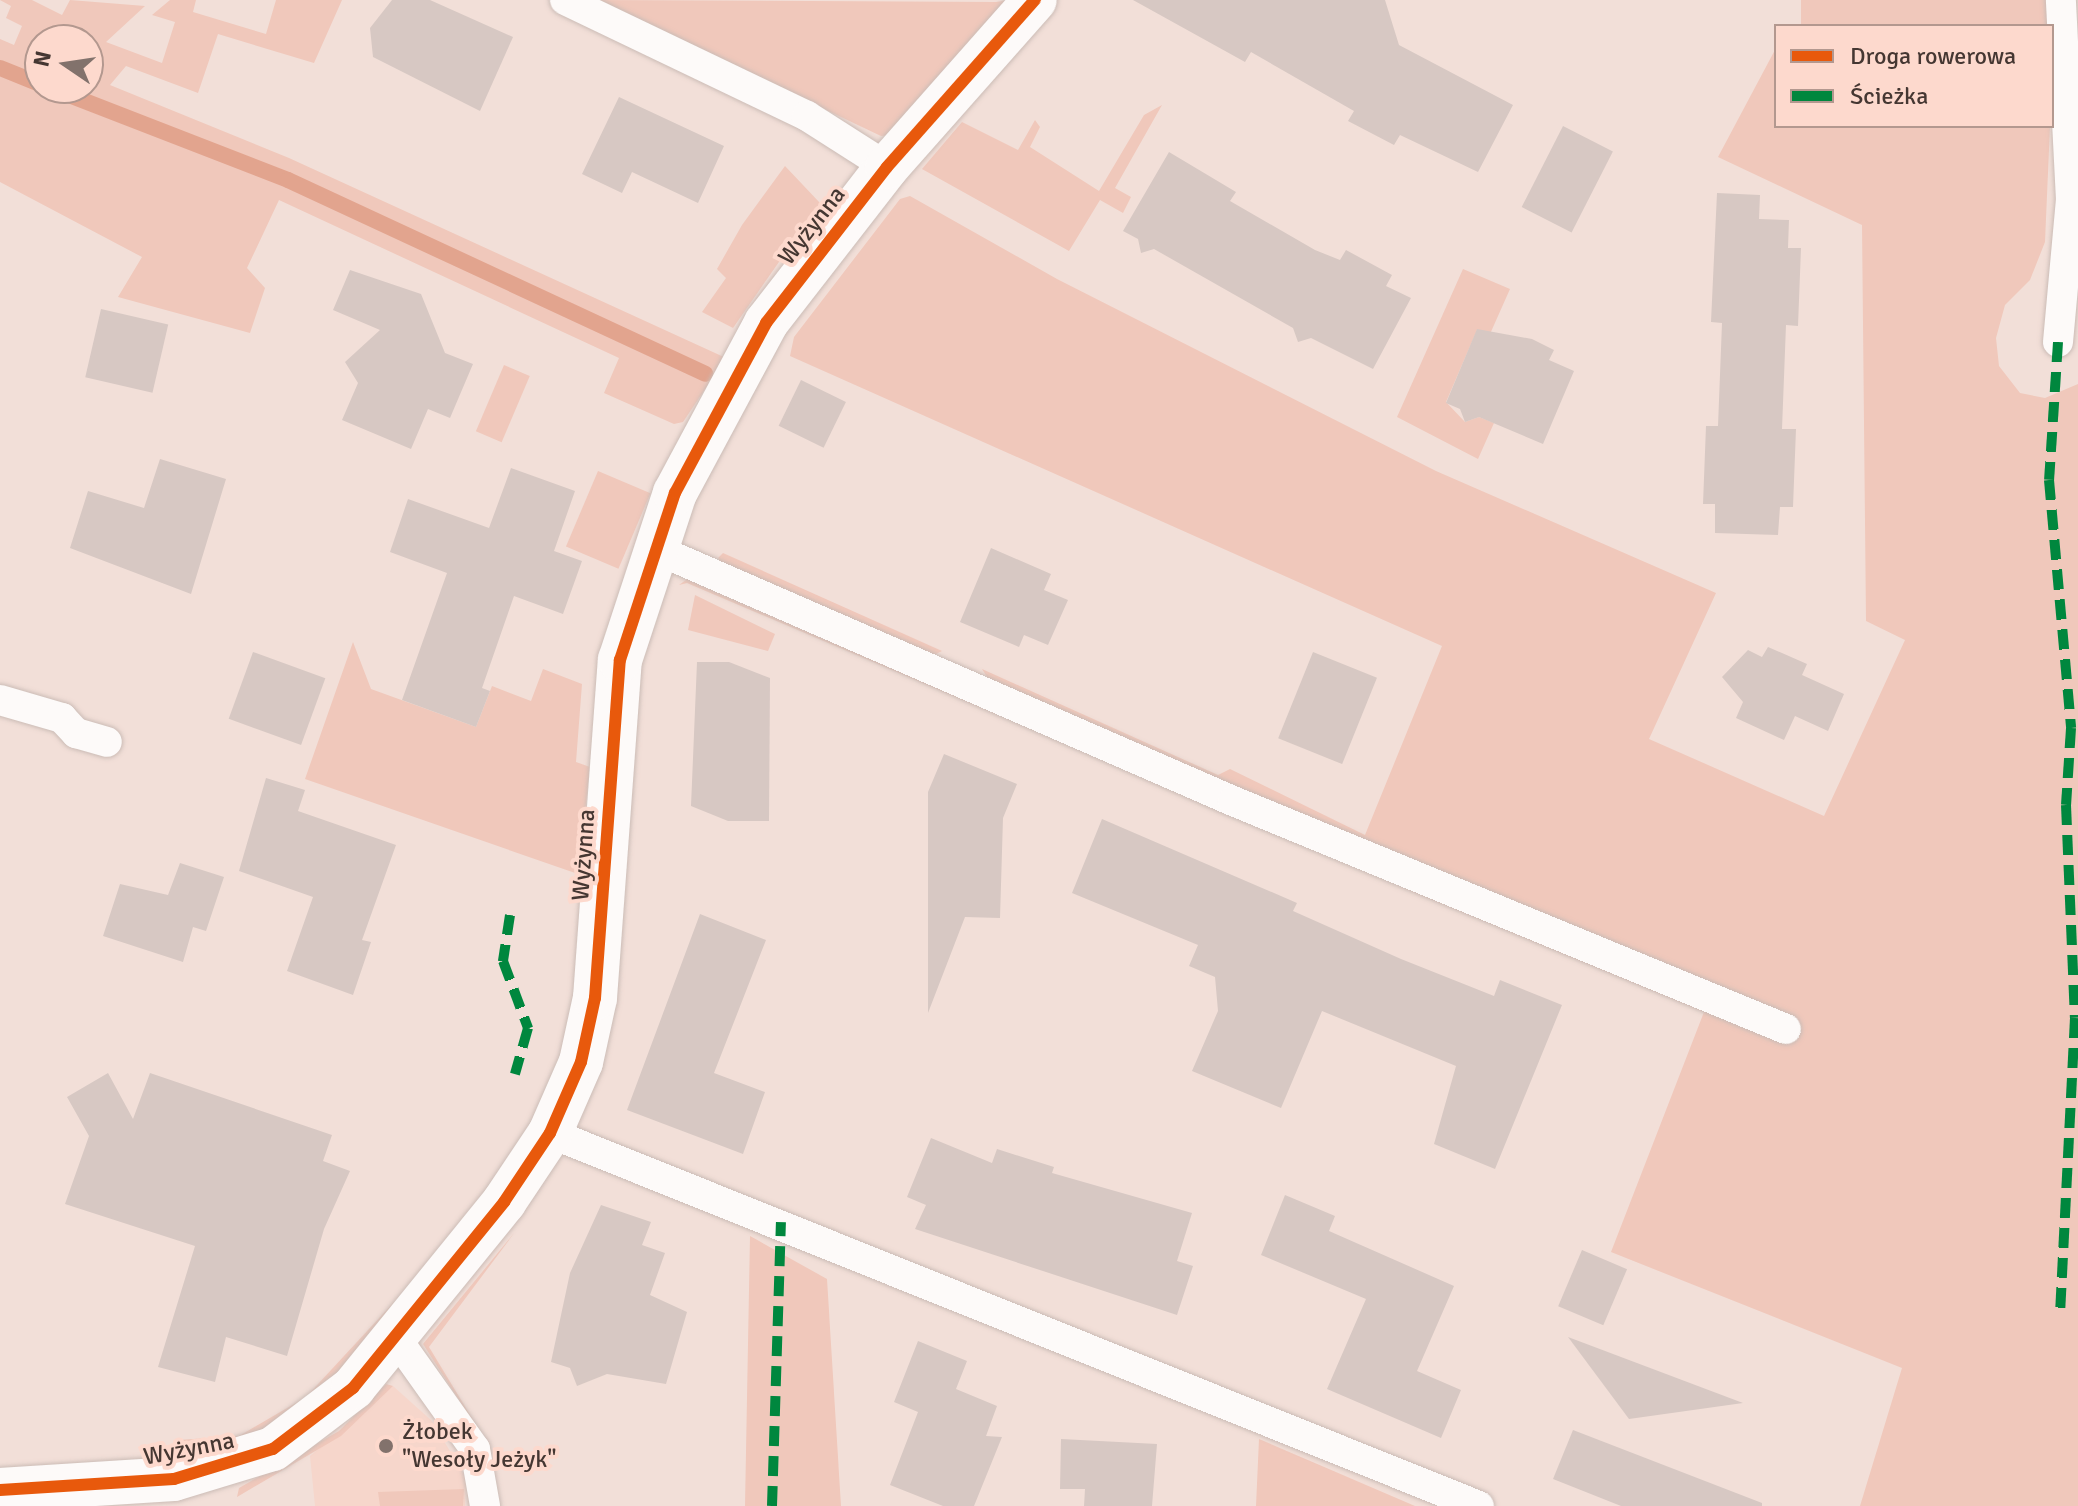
<!DOCTYPE html>
<html>
<head>
<meta charset="utf-8">
<style>
	body { margin:0 }
	#map { position:relative; width:2078px; height:1506px; overflow:hidden; background:#f2dfd8; font-family:Signika,sans-serif }
	div>[style] { position:absolute }
	[style*='--x'] { left:calc(var(--x)*1px); top:calc(var(--y)*1px); width:calc(var(--w)*1px); rotate:calc(var(--a)*1deg) }
	.built>* { inset:0; background:#f6d6cb }
	.green>* { inset:0; background:#f0c8bb; transform-origin:0 0 }
	.stream>* { height:16px; margin:-8px; padding:0 8px; transform-origin:8px; border-radius:8px; background:#e2a48e }
	.building>* { inset:0; background:#d7c8c3; transform-origin:0 0 }
	.roads { filter:drop-shadow(0 0 2px #cbbcb6) drop-shadow(0 0 2px #cbbcb6) }
	.service>* { height:30px; margin:-15px; padding:0 15px; transform-origin:15px; border-radius:15px; background:#fdfaf9 }
	.minor>* { height:44px; margin:-22px; padding:0 22px; transform-origin:22px; border-radius:22px; background:#fdfaf9 }
	.quiet>* { height:10px; margin-top:-5px; transform-origin:0; background:repeating-linear-gradient(90deg,#00873e 0 20px,transparent 0 30px) }
	.cycleway>* { height:12px; margin:-6px; padding:0 6px; transform-origin:6px; border-radius:6px; background:#e8590c }
	.dots>* { width:22px; height:22px; translate:-50% -50%; box-sizing:border-box; border:4px solid #fdd9cd; border-radius:50% }
	span { translate:-50% -50%; white-space:nowrap; text-align:center; line-height:1.15; -webkit-text-stroke:8px #fdd9cd; paint-order:stroke }
	.street-label { font-size:24px; color:#453732 }
	.poi-label { font-size:24px; color:#453732 }
	.left { translate:0 -50%; text-align:left }
	.legend { position:absolute; left:1774px; top:24px; width:280px; height:104px; box-sizing:border-box; background:#fdd9cd; border:2px solid #b3988f; margin:0; padding:10px 14px; list-style:none; font-size:24px; color:#453732 }
	.legend li { display:flex; align-items:center; gap:16px; height:40px }
	.legend b { width:40px; border:2px solid #b3988f }
	.north { position:absolute; left:24px; top:24px; width:80px; height:80px; box-sizing:border-box; background:#fdd9cd; border:2px solid #b3988f; border-radius:50%; rotate:283deg; font-size:22px; font-weight:700; line-height:32px; text-align:center; color:#453732 }
	.north::after { content:''; display:block; margin:auto; width:28px; height:36px; background:#82726c; clip-path:polygon(50% 0,100% 100%,50% 72%,0 100%) }
</style>
</head>
<body>
<div id="map">
	<div class="built">
		<i style="clip-path:polygon(393px 1386px,432px 1421px,466px 1478px,465px 1506px,315px 1506px,310px 1456px)"></i>
	</div>
	<div class="green">
		<i style="clip-path:polygon(evenodd,0 0,32px 0,62px 15px,70px 0,145px 6px,106px 42px,162px 63px,175px 22px,152px 15px,170px 0,196px 0,193px 12px,266px 34px,276px 0,342px 0,314px 63px,218px 34px,198px 93px,126px 66px,110px 85px,289px 158px,726px 358px,683px 422px,674px 424px,604px 393px,619px 358px,279px 200px,247px 268px,265px 288px,250px 333px,118px 297px,142px 257px,0 182px,0 39px,14px 45px,22px 26px,6px 18px,11px 6px,0 0,40px 40px,88px 40px,88px 88px,40px 88px,40px 40px)"></i>
		<i style="clip-path:polygon(594px 0,996px 2px,1010px 0,891px 135px,881px 136px)"></i>
		<i style="left:1801px;top:0;width:247px;height:29px"></i>
		<i style="clip-path:polygon(1776px 48px,1776px 126px,2050px 126px,2045px 242px,2030px 280px,2005px 305px,1996px 338px,1999px 366px,2020px 393px,2045px 398px,2078px 384px,2078px 1506px,1860px 1506px,1902px 1368px,1611px 1252px,1704px 1012px,1401px 887px,1690px 982px,989px 680px,982px 669px,1218px 775px,1230px 769px,1365px 835px,1442px 646px,790px 356px,794px 337px,900px 199px,910px 196px,1057px 279px,1436px 471px,1716px 593px,1649px 739px,1824px 816px,1905px 640px,1866px 621px,1862px 225px,1718px 157px)"></i>
		<i style="clip-path:polygon(1162px 105px,1115px 188px,1131px 197px,1123px 213px,1100px 200px,1069px 251px,922px 169px,962px 122px,1018px 150px,1035px 120px,1040px 127px,1030px 147px,1099px 191px,1144px 115px)"></i>
		<i style="clip-path:polygon(785px 166px,820px 203px,733px 328px,702px 312px,726px 278px,717px 269px,742px 225px)"></i>
		<i style="clip-path:polygon(1463px 269px,1510px 289px,1490px 334px,1477px 330px,1446px 402px,1465px 422px,1479px 417px,1494px 423px,1478px 459px,1397px 417px)"></i>
		<i style="left:504px;top:365px;width:28px;height:72px;rotate:23deg"></i>
		<i style="left:598px;top:471px;width:57px;height:82px;rotate:23deg"></i>
		<i style="clip-path:polygon(723px 553px,942px 651px,930px 657px,725px 568px,718px 558px)"></i>
		<i style="clip-path:polygon(690px 577px,1332px 857px,687px 583px,679px 585px)"></i>
		<i style="clip-path:polygon(695px 595px,775px 634px,768px 651px,688px 630px)"></i>
		<i style="clip-path:polygon(353px 642px,371px 689px,476px 727px,492px 686px,531px 701px,543px 669px,582px 684px,576px 762px,590px 767px,578px 874px,305px 779px)"></i>
		<i style="clip-path:polygon(515px 1232px,429px 1347px,498px 1461px,423px 1344px)"></i>
		<i style="clip-path:polygon(750px 1236px,827px 1279px,841px 1506px,745px 1506px)"></i>
		<i style="clip-path:polygon(394px 1302px,342px 1374px,273px 1427px,183px 1459px,178px 1440px,239px 1436px,306px 1397px)"></i>
		<i style="clip-path:polygon(386px 1384px,393px 1386px,341px 1436px,237px 1497px,239px 1488px,339px 1431px)"></i>
		<i style="clip-path:polygon(1259px 1439px,1415px 1506px,1256px 1506px)"></i>
		<i style="clip-path:polygon(464px 1489px,463px 1506px,380px 1506px,378px 1492px)"></i>
	</div>
	<div class="stream">
		<i style="--x:0;--y:68;--w:43;--a:21.8"></i>
		<i style="--x:51;--y:88;--w:254;--a:21.2"></i>
		<i style="--x:288;--y:180;--w:460;--a:24.9"></i>
	</div>
	<div class="building">
		<i style="clip-path:polygon(392px 0,430px 0,513px 37px,480px 111px,373px 57px,370px 28px)"></i>
		<i style="clip-path:polygon(1133px 0,1385px 0,1399px 45px,1513px 105px,1478px 172px,1400px 135px,1394px 145px,1348px 121px,1354px 111px,1251px 52px,1245px 62px)"></i>
		<i style="clip-path:polygon(619px 97px,724px 146px,698px 203px,632px 172px,622px 193px,582px 174px)"></i>
		<i style="left:1563px;top:126px;width:56px;height:91px;rotate:27deg"></i>
		<i style="clip-path:polygon(1169px 152px,1236px 192px,1230px 201px,1315px 250px,1340px 260px,1346px 250px,1392px 275px,1386px 286px,1411px 298px,1373px 369px,1311px 338px,1298px 342px,1293px 328px,1154px 249px,1141px 253px,1138px 239px,1123px 231px)"></i>
		<i style="clip-path:polygon(1717px 193px,1760px 195px,1759px 219px,1789px 220px,1788px 248px,1801px 248px,1798px 326px,1786px 325px,1782px 429px,1796px 429px,1793px 507px,1780px 507px,1778px 535px,1715px 533px,1715px 504px,1703px 504px,1706px 426px,1718px 426px,1722px 323px,1711px 322px)"></i>
		<i style="clip-path:polygon(350px 270px,421px 294px,445px 353px,473px 364px,450px 418px,428px 409px,411px 449px,342px 420px,358px 383px,345px 362px,380px 330px,333px 310px)"></i>
		<i style="left:101px;top:309px;width:69px;height:70px;rotate:13deg"></i>
		<i style="clip-path:polygon(1477px 329px,1532px 339px,1554px 350px,1549px 360px,1574px 371px,1543px 444px,1479px 417px,1465px 422px,1460px 409px,1446px 403px)"></i>
		<i style="left:801px;top:380px;width:50px;height:51px;rotate:26deg"></i>
		<i style="clip-path:polygon(160px 459px,226px 479px,191px 594px,70px 548px,88px 491px,144px 508px)"></i>
		<i style="clip-path:polygon(511px 468px,575px 491px,554px 551px,582px 561px,563px 614px,514px 596px,482px 688px,490px 691px,476px 727px,402px 700px,447px 573px,390px 552px,408px 499px,489px 528px)"></i>
		<i style="clip-path:polygon(991px 548px,1051px 574px,1044px 590px,1068px 600px,1048px 645px,1024px 635px,1019px 647px,960px 622px)"></i>
		<i style="clip-path:polygon(1768px 647px,1807px 664px,1802px 675px,1844px 694px,1828px 731px,1795px 716px,1784px 740px,1736px 718px,1743px 702px,1722px 677px,1748px 650px,1762px 657px)"></i>
		<i style="left:253px;top:652px;width:77px;height:71px;rotate:20deg"></i>
		<i style="left:1313px;top:652px;width:69px;height:93px;rotate:22deg"></i>
		<i style="clip-path:polygon(697px 662px,729px 662px,770px 678px,769px 821px,728px 821px,691px 806px)"></i>
		<i style="clip-path:polygon(944px 754px,1017px 784px,1003px 818px,1000px 918px,965px 917px,928px 1013px,928px 792px)"></i>
		<i style="clip-path:polygon(266px 778px,305px 790px,298px 811px,396px 845px,362px 940px,371px 942px,353px 995px,287px 971px,313px 897px,239px 871px)"></i>
		<i style="clip-path:polygon(1102px 819px,1297px 903px,1293px 911px,1401px 959px,1494px 996px,1500px 980px,1562px 1005px,1495px 1169px,1434px 1144px,1456px 1066px,1322px 1011px,1281px 1108px,1192px 1071px,1218px 1011px,1215px 977px,1189px 966px,1198px 945px,1072px 893px)"></i>
		<i style="clip-path:polygon(180px 863px,224px 877px,206px 931px,193px 927px,183px 962px,103px 936px,120px 884px,168px 895px)"></i>
		<i style="clip-path:polygon(700px 914px,766px 940px,714px 1073px,765px 1092px,743px 1154px,627px 1110px)"></i>
		<i style="clip-path:polygon(108px 1073px,133px 1119px,150px 1073px,332px 1135px,323px 1161px,350px 1171px,324px 1229px,287px 1356px,226px 1337px,215px 1382px,158px 1367px,195px 1246px,65px 1204px,89px 1136px,67px 1097px)"></i>
		<i style="clip-path:polygon(931px 1138px,992px 1163px,997px 1149px,1054px 1167px,1052px 1173px,1192px 1213px,1177px 1261px,1193px 1266px,1177px 1315px,915px 1229px,926px 1205px,907px 1197px)"></i>
		<i style="clip-path:polygon(1285px 1195px,1335px 1216px,1329px 1231px,1454px 1286px,1417px 1371px,1461px 1390px,1441px 1438px,1327px 1389px,1366px 1299px,1261px 1255px)"></i>
		<i style="clip-path:polygon(601px 1205px,651px 1222px,642px 1245px,665px 1253px,650px 1295px,687px 1312px,666px 1384px,607px 1374px,577px 1386px,570px 1368px,551px 1362px,570px 1273px)"></i>
		<i style="left:1582px;top:1250px;width:49px;height:61px;rotate:23deg"></i>
		<i style="clip-path:polygon(1568px 1337px,1743px 1403px,1629px 1419px)"></i>
		<i style="clip-path:polygon(918px 1341px,967px 1361px,956px 1389px,997px 1406px,986px 1436px,1002px 1437px,974px 1506px,943px 1506px,890px 1485px,918px 1412px,894px 1402px)"></i>
		<i style="clip-path:polygon(1573px 1430px,1762px 1503px,1762px 1506px,1621px 1506px,1553px 1479px)"></i>
		<i style="clip-path:polygon(1061px 1439px,1157px 1444px,1152px 1506px,1084px 1506px,1085px 1489px,1060px 1489px)"></i>
	</div>
	<div class="roads">
		<div class="service">
			<i style="--x:565;--y:0;--w:268;--a:25.6"></i>
			<i style="--x:807;--y:116;--w:95;--a:32.5"></i>
			<i style="--x:2058;--y:342;--w:143;--a:-84.8"></i>
			<i style="--x:2071;--y:200;--w:200;--a:-92.9"></i>
			<i style="--x:653;--y:548;--w:633;--a:23.57"></i>
			<i style="--x:1233;--y:801;--w:598;--a:22.41"></i>
			<i style="--x:0;--y:700;--w:65;--a:16.2"></i>
			<i style="--x:62;--y:718;--w:21;--a:47"></i>
			<i style="--x:76;--y:733;--w:32;--a:16"></i>
			<i style="--x:550;--y:1133;--w:1001;--a:21.88"></i>
			<i style="--x:396;--y:1338;--w:136;--a:54.6"></i>
			<i style="--x:475;--y:1449;--w:58;--a:80"></i>
		</div>
		<div class="minor">
			<i style="--x:0;--y:1490;--w:174;--a:-3.6"></i>
			<i style="--x:174;--y:1479;--w:103;--a:-16.9"></i>
			<i style="--x:273;--y:1449;--w:101;--a:-37.3"></i>
			<i style="--x:353;--y:1388;--w:240;--a:-50.9"></i>
			<i style="--x:504;--y:1202;--w:83;--a:-56.3"></i>
			<i style="--x:550;--y:1133;--w:77;--a:-66.4"></i>
			<i style="--x:581;--y:1062;--w:66;--a:-77.7"></i>
			<i style="--x:595;--y:998;--w:339;--a:-85.8"></i>
			<i style="--x:620;--y:660;--w:176;--a:-71.8"></i>
			<i style="--x:675;--y:493;--w:193;--a:-61.8"></i>
			<i style="--x:766;--y:323;--w:197;--a:-52.2"></i>
			<i style="--x:887;--y:167;--w:223;--a:-48.5"></i>
		</div>
	</div>
	<div class="quiet">
		<i style="--x:2058;--y:342;--w:138;--a:93.7"></i>
		<i style="--x:2049;--y:480;--w:249;--a:84.9"></i>
		<i style="--x:2071;--y:728;--w:77;--a:93.7"></i>
		<i style="--x:2066;--y:805;--w:213;--a:87.6"></i>
		<i style="--x:2075;--y:1018;--w:294;--a:92.9"></i>
		<i style="--x:510;--y:915;--w:47;--a:98.7"></i>
		<i style="--x:503;--y:961;--w:72;--a:69.5"></i>
		<i style="--x:528;--y:1028;--w:48;--a:105.8"></i>
		<i style="--x:772;--y:1506;--w:284;--a:-88.2"></i>
	</div>
	<div class="cycleway">
		<i style="--x:0;--y:1490;--w:174;--a:-3.6"></i>
		<i style="--x:174;--y:1479;--w:103;--a:-16.9"></i>
		<i style="--x:273;--y:1449;--w:101;--a:-37.3"></i>
		<i style="--x:353;--y:1388;--w:240;--a:-50.9"></i>
		<i style="--x:504;--y:1202;--w:83;--a:-56.3"></i>
		<i style="--x:550;--y:1133;--w:77;--a:-66.4"></i>
		<i style="--x:581;--y:1062;--w:66;--a:-77.7"></i>
		<i style="--x:595;--y:998;--w:339;--a:-85.8"></i>
		<i style="--x:620;--y:660;--w:176;--a:-71.8"></i>
		<i style="--x:675;--y:493;--w:193;--a:-61.8"></i>
		<i style="--x:766;--y:323;--w:197;--a:-52.2"></i>
		<i style="--x:887;--y:167;--w:223;--a:-48.5"></i>
	</div>
	<div class="dots">
		<i style="left:386px;top:1446px;background:#82726c"></i>
	</div>
	<div class="street-label">
		<span style="left:812px;top:226px;rotate:-52deg">Wyżynna</span>
		<span style="left:584px;top:855px;rotate:-86deg">Wyżynna</span>
		<span style="left:189px;top:1449px;rotate:-11deg">Wyżynna</span>
	</div>
	<div class="poi-label">
		<span class="left" style="left:402px;top:1446px">Żłobek<br>"Wesoły Jeżyk"</span>
	</div>
	<ul class="legend">
	<li><b style="height:10px;background:#e8590c"></b>Droga rowerowa</li>
	<li><b style="height:10px;background:#00873e"></b>Ścieżka</li>
	</ul>
	<div class="north">N</div>
</div>
</body>
</html>
